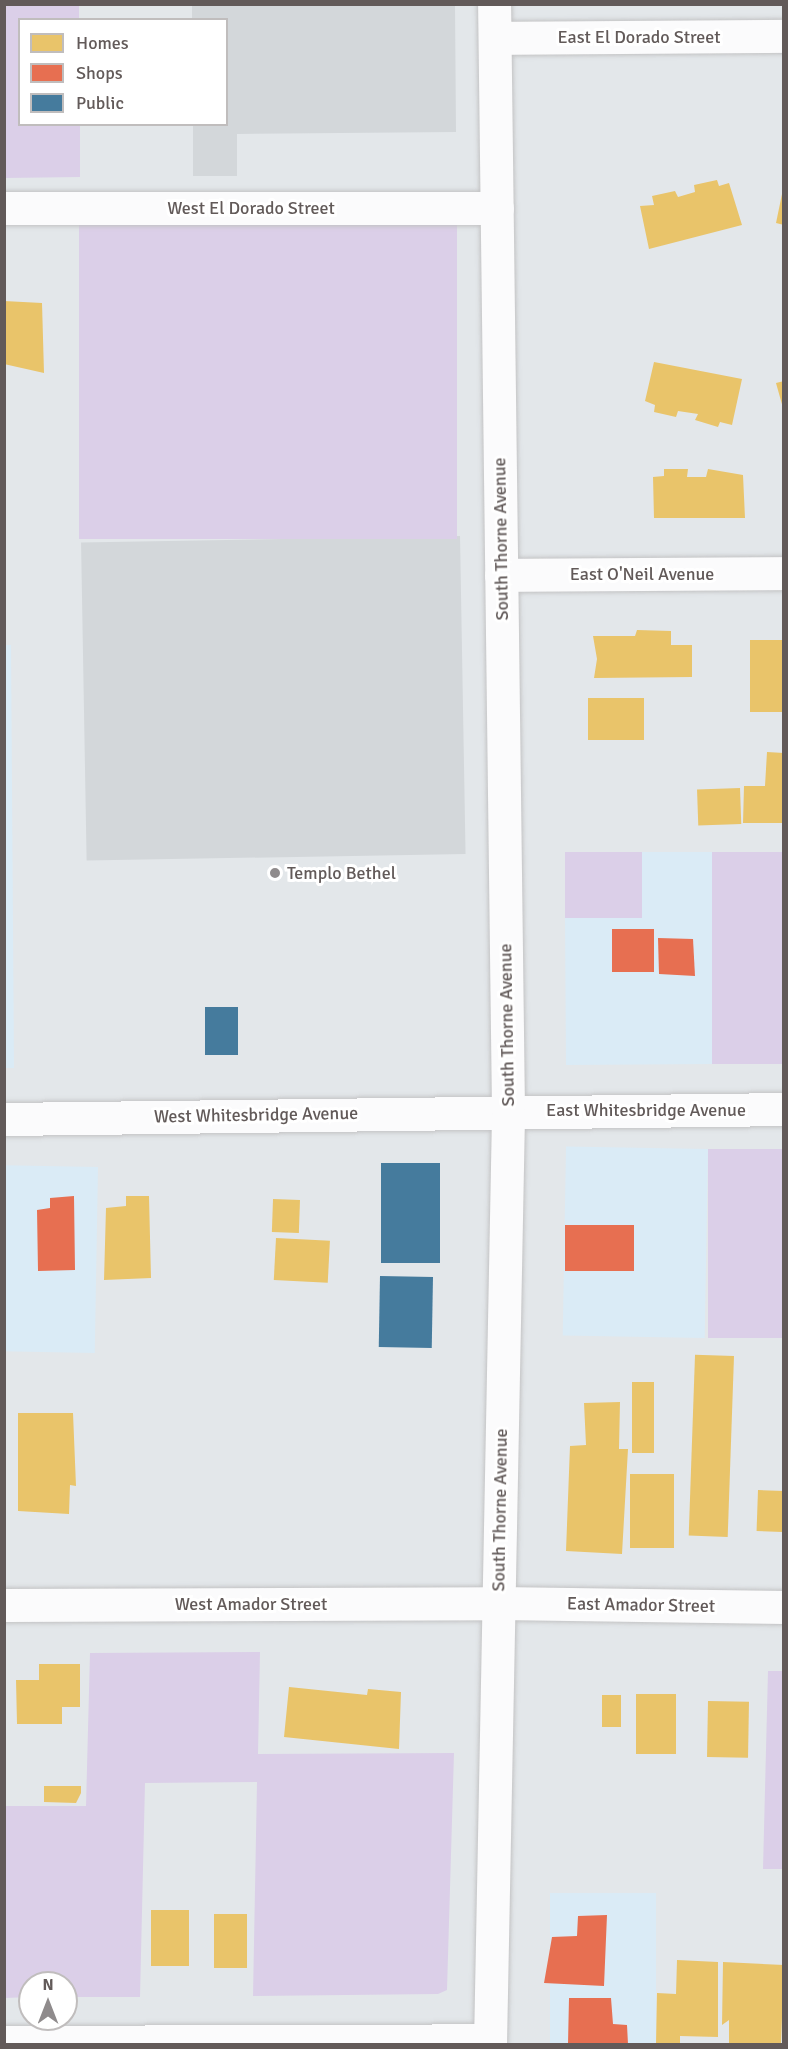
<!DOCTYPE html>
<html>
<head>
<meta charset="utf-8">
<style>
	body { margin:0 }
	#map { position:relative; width:788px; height:2049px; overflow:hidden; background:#e3e7ea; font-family:Signika,sans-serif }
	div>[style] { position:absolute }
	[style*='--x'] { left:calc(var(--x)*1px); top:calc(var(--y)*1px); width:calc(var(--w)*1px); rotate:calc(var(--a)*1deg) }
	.commercial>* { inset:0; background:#daebf6; transform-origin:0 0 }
	.industrial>* { inset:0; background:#d3d7da; transform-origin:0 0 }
	.green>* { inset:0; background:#dbcfe8; transform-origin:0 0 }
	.homes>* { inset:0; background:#e9c46a; transform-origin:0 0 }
	.shops>* { inset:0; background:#e76f51; transform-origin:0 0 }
	.public>* { inset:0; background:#457b9d; transform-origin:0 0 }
	.roads { filter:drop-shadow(0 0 2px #c3c3c4) drop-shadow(0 0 2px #c3c3c4) }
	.street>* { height:33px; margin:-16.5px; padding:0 16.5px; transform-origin:16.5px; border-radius:16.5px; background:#fbfbfc }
	.secondary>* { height:33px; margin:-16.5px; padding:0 16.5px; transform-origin:16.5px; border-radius:16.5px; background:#fbfbfc }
	.dots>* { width:16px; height:16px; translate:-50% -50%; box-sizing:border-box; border:3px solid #fff; border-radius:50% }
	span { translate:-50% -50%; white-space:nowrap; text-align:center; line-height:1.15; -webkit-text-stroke:6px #fff; paint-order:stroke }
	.street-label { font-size:18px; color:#625a59 }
	.poi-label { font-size:18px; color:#625a59 }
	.left { translate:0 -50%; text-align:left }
	.frame { position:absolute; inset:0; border:6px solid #625a59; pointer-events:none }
	.legend { position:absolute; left:18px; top:18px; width:210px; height:108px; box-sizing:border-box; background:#fff; border:2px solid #c0bdbd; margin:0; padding:8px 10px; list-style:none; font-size:18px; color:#625a59 }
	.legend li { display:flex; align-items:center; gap:12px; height:30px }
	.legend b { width:30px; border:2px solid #c0bdbd }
	.north { position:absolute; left:18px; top:1971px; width:60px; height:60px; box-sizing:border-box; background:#fff; border:2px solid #c0bdbd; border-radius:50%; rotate:0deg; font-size:16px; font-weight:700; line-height:24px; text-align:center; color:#625a59 }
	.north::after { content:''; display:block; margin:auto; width:21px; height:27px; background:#8f8b8c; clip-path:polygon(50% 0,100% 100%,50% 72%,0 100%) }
</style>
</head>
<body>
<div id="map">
	<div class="commercial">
		<i style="clip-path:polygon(4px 645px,11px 645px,14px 1068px,4px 1068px)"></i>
		<i style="clip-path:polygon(642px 852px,712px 852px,714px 1064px,566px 1065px,565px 918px,642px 918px)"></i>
		<i style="left:708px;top:1149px;width:189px;height:142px;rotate:91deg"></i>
		<i style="left:98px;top:1167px;width:186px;height:94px;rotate:91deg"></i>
		<i style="left:550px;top:1893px;width:106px;height:151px"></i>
	</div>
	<div class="industrial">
		<i style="clip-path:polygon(192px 5px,455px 5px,456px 132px,237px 134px,237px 176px,193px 176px,193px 125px,226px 124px,226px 20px,192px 19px)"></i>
		<i style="left:460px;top:536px;width:318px;height:379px;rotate:89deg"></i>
	</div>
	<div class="green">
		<i style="clip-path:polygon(4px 5px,79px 5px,79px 19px,20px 20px,20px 124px,80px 125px,80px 177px,5px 178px)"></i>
		<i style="left:79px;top:220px;width:378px;height:319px"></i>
		<i style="left:642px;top:852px;width:66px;height:77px;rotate:90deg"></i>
		<i style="left:712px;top:852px;width:71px;height:212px"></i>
		<i style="left:708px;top:1149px;width:75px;height:189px"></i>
		<i style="clip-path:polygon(260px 1652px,258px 1754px,454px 1753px,447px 1990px,438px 1994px,253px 1996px,257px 1782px,145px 1783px,140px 1997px,66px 1997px,66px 1983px,30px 1983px,30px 1997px,5px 1998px,5px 1806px,86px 1806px,90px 1653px)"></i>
		<i style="clip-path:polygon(768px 1671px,783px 1671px,783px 1869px,763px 1869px)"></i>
	</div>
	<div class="homes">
		<i style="clip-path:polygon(717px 180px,719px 186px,729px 183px,742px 225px,649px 249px,640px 206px,654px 205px,652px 196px,675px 191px,678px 197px,695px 192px,694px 185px)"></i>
		<i style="clip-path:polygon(782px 194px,784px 194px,784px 225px,776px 223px)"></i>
		<i style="clip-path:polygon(4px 301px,42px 303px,44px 373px,4px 364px)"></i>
		<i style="clip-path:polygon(654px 362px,742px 379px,732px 425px,720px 422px,718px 427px,695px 420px,698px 414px,678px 411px,676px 417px,654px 412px,655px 405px,645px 401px)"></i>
		<i style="clip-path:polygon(784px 381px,784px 408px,783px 408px,776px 383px)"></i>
		<i style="clip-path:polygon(664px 469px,688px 469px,687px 477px,706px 477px,708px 469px,743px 475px,745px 518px,654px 518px,653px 477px,664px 476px)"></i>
		<i style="clip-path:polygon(637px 630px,671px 631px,671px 645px,692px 645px,692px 677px,594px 678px,597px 659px,593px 636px,635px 636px)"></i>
		<i style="left:750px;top:640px;width:34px;height:72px"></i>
		<i style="left:588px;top:698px;width:56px;height:42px"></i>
		<i style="clip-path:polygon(767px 752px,784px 753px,784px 823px,743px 823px,744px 786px,765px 786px)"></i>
		<i style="left:740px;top:788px;width:36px;height:43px;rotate:88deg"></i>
		<i style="clip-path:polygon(126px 1196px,149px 1196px,151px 1278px,104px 1280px,106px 1208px,126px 1206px)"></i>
		<i style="left:300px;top:1200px;width:33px;height:27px;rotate:92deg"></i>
		<i style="left:276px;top:1238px;width:54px;height:42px;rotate:3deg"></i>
		<i style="left:734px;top:1356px;width:181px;height:39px;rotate:92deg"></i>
		<i style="left:632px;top:1382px;width:22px;height:71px"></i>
		<i style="clip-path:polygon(620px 1402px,619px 1449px,628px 1449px,622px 1554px,566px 1551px,570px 1446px,586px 1445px,584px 1403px)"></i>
		<i style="clip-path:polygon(18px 1413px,73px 1413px,76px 1486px,70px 1485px,69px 1514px,18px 1511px)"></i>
		<i style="left:630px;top:1474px;width:44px;height:74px"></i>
		<i style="left:758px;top:1490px;width:26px;height:41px;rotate:2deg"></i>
		<i style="clip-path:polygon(39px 1664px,80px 1664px,80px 1707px,62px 1707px,62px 1724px,17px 1724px,16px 1680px,39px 1680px)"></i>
		<i style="clip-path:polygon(289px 1687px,367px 1695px,368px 1689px,401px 1692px,399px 1749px,284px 1737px)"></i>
		<i style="left:676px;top:1694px;width:60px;height:40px;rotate:90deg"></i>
		<i style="left:602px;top:1695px;width:19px;height:32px"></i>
		<i style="left:708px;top:1701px;width:41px;height:56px;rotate:1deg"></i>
		<i style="clip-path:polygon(44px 1786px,81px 1786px,81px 1793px,76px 1803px,44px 1802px)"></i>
		<i style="left:151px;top:1910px;width:38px;height:56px"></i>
		<i style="left:214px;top:1914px;width:33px;height:54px"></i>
		<i style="clip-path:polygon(677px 1960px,718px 1962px,718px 2037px,680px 2036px,680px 2044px,656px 2044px,657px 1993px,676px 1994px)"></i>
		<i style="clip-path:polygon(723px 1962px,784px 1965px,781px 2044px,729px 2044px,729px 2020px,722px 2025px)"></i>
	</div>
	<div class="shops">
		<i style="left:612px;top:929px;width:42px;height:43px"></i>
		<i style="clip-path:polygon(658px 938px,693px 939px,695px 976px,659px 974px)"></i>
		<i style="clip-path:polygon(74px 1196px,75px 1270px,38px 1271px,37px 1210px,50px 1208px,50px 1198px)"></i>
		<i style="left:565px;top:1225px;width:69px;height:46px"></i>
		<i style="clip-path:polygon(607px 1915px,604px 1986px,544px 1983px,552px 1937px,577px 1936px,578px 1916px)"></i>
		<i style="clip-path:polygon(569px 1998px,611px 1998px,613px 2024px,627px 2025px,628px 2044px,568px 2044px)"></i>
	</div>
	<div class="public">
		<i style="left:205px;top:1007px;width:33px;height:48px"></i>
		<i style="left:381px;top:1163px;width:59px;height:100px"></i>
		<i style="left:380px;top:1276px;width:53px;height:71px;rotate:1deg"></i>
	</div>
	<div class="roads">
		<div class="street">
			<i style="--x:495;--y:38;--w:289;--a:-0.4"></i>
			<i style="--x:4;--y:208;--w:493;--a:0"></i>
			<i style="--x:501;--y:575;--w:283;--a:-0.4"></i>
			<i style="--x:4;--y:2042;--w:486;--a:-0.2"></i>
		</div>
		<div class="secondary">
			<i style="--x:4;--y:1119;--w:780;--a:-0.73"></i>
			<i style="--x:4;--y:1605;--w:494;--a:-0.2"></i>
			<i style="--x:498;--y:1603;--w:286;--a:0.8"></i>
			<i style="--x:490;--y:2044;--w:933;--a:-88.89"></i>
			<i style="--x:508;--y:1111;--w:1107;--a:-90.72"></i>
		</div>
	</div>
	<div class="dots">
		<i style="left:275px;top:873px;background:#8f8b8c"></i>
	</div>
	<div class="street-label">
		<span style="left:639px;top:37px">East El Dorado Street</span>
		<span style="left:251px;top:208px">West El Dorado Street</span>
		<span style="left:501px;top:539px;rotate:-91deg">South Thorne Avenue</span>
		<span style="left:642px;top:574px">East O'Neil Avenue</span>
		<span style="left:507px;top:1025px;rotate:-91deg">South Thorne Avenue</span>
		<span style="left:646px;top:1110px">East Whitesbridge Avenue</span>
		<span style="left:256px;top:1115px;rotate:-1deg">West Whitesbridge Avenue</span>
		<span style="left:500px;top:1510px;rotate:-89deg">South Thorne Avenue</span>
		<span style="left:251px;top:1604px">West Amador Street</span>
		<span style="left:641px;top:1605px;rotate:1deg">East Amador Street</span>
	</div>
	<div class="poi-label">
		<span class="left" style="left:287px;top:873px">Templo Bethel</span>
	</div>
	<div class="frame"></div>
	<ul class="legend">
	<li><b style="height:16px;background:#e9c46a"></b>Homes</li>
	<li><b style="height:16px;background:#e76f51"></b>Shops</li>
	<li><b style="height:16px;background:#457b9d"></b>Public</li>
	</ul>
	<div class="north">N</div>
</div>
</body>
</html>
